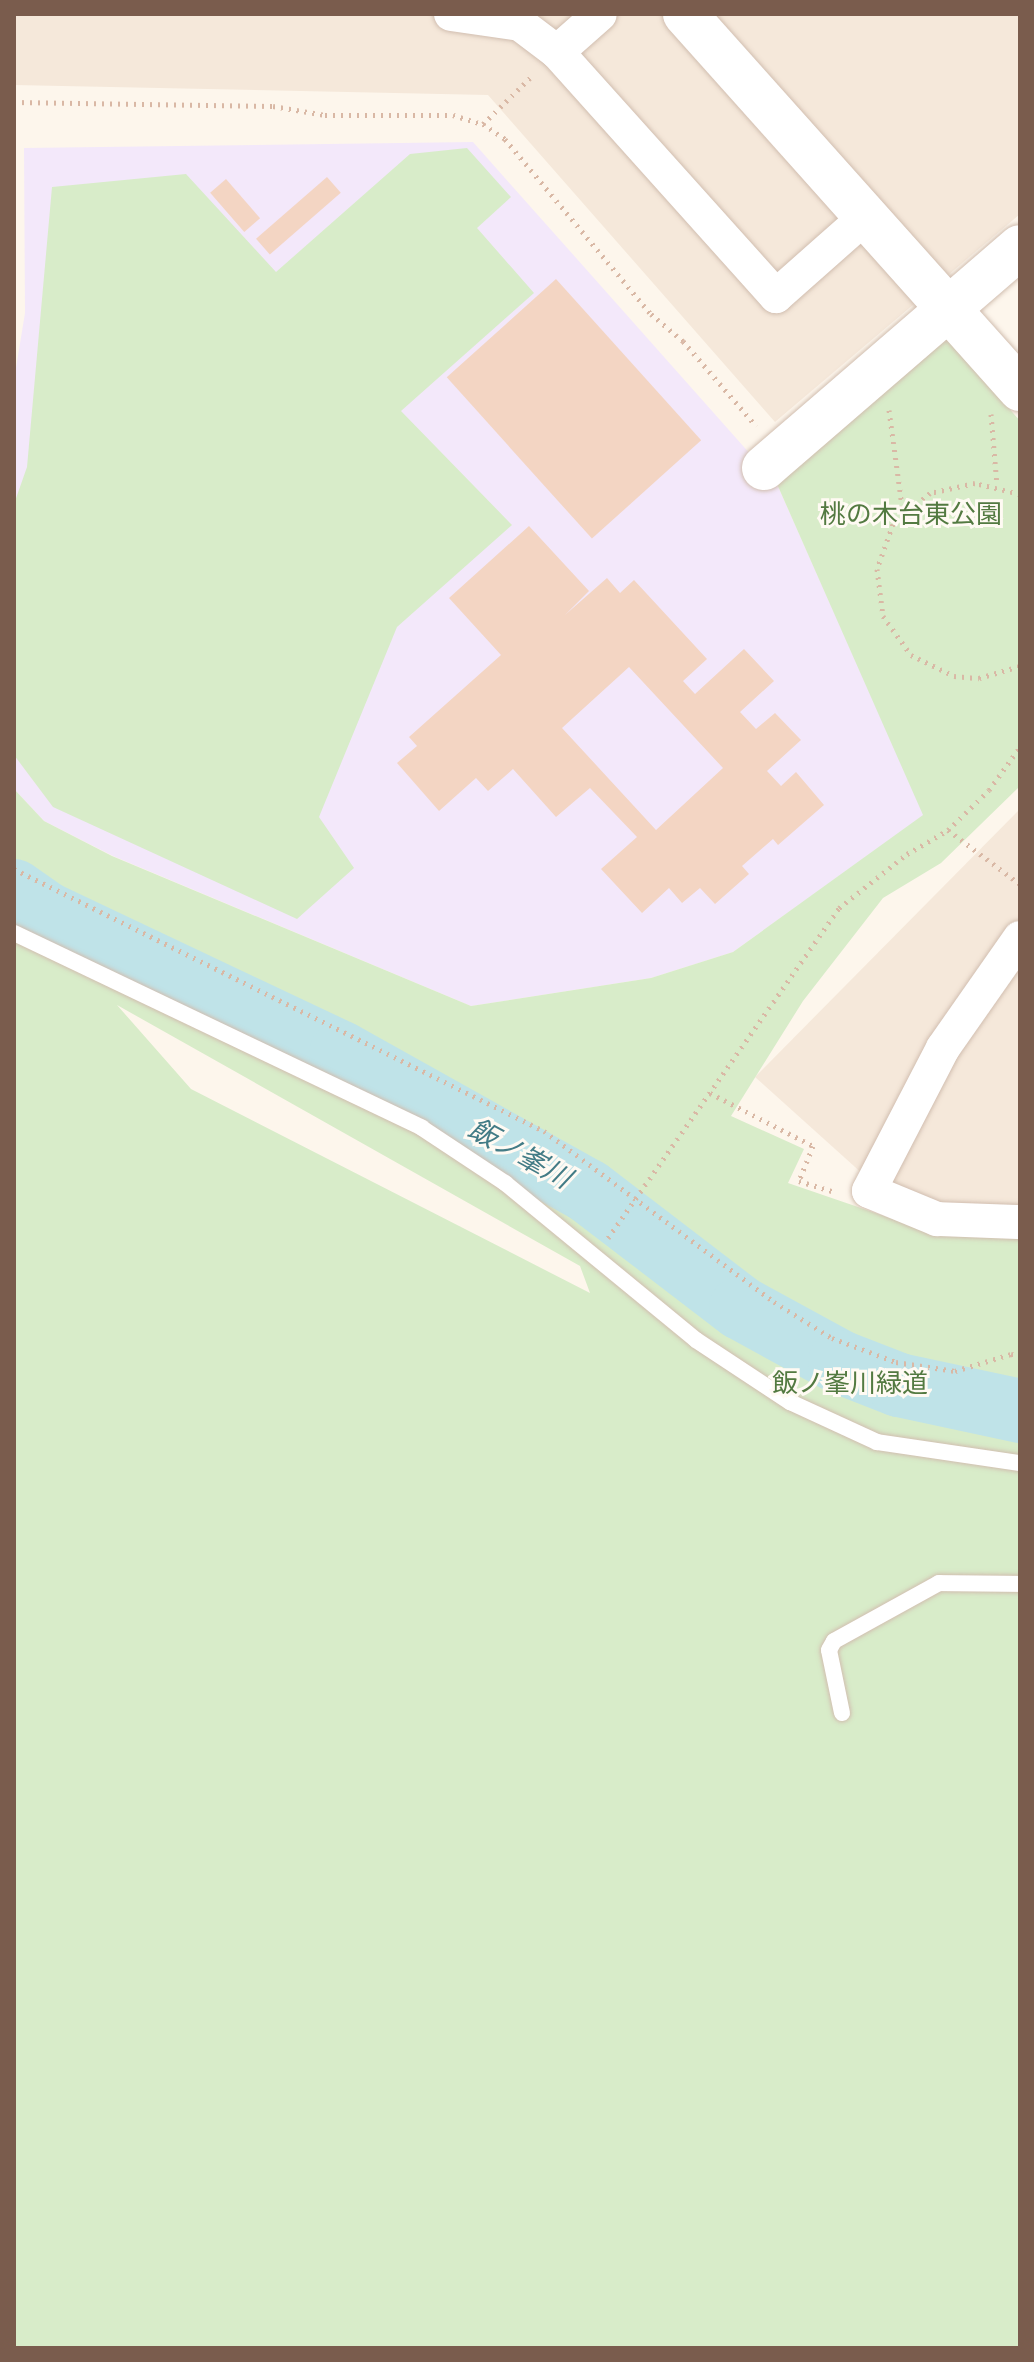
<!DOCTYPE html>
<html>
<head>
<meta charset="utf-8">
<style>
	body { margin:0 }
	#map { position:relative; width:1034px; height:2362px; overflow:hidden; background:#fdf6ec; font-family:Ubuntu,"Noto Sans JP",sans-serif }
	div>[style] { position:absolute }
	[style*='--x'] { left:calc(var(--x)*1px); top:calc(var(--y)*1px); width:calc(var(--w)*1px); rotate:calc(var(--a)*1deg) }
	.residential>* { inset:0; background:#f5e8da }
	.education>* { inset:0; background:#f3e8fa }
	.green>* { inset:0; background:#d8ecc9 }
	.river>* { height:64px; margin:-32px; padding:0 32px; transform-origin:32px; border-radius:32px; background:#bfe3e8 }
	.building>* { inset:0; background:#f3d5c3; transform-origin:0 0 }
	.path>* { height:5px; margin-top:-2.5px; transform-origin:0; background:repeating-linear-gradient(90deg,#d9b8a5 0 2px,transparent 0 8px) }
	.roads { filter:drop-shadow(0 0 2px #d1beb0) drop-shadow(0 0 2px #d1beb0) }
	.lane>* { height:16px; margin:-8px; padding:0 8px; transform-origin:8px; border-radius:8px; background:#fff }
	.street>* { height:34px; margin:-17px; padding:0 17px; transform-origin:17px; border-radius:17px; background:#fff }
	.secondary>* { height:44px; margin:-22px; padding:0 22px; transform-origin:22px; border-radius:22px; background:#fff }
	span { translate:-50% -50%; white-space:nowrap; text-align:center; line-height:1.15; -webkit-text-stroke:6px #fffaf3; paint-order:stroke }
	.park-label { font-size:26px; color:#537a41 }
	.water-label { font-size:28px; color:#437c86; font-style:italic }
	.frame { position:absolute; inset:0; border:16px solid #7a5c4d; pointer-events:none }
</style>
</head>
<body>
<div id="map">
	<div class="residential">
		<i style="clip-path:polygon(14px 14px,1020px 14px,1020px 214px,775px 422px,488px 95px,14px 85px)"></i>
		<i style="clip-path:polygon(1020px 809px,1020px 1244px,925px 1230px,755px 1077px)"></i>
	</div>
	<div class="education">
		<i style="clip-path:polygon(473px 142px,777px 484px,924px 815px,733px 952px,651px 978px,471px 1006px,113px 856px,44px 821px,14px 789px,14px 380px,25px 313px,24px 148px)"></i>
	</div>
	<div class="green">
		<i style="clip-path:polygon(467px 148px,511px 197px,477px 228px,534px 293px,401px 411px,512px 525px,397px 627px,319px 817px,354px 868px,297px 919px,53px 807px,14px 755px,14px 504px,27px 467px,52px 187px,186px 174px,276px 272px,410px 154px)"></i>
		<i style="clip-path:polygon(evenodd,945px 334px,1020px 421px,1020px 786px,941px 863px,883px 898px,803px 1001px,731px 1116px,804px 1149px,788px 1183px,925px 1230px,1020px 1237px,1020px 2348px,14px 2348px,14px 789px,44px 821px,112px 856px,471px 1006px,651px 978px,733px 952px,923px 815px,777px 484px,945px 334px,117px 1005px,580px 1266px,590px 1293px,191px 1089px,117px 1005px)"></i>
	</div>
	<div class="river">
		<i style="--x:14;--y:891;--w:40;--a:34.9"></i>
		<i style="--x:47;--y:914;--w:325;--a:25.3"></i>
		<i style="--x:341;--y:1053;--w:283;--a:29.2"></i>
		<i style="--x:588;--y:1191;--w:193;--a:37.4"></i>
		<i style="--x:741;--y:1308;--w:113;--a:28.6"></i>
		<i style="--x:840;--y:1362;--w:63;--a:21.3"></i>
		<i style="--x:899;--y:1385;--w:124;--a:12.1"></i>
	</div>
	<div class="building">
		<i style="left:327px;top:177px;width:21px;height:94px;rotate:49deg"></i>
		<i style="left:226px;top:179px;width:52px;height:21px;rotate:49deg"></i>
		<i style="left:556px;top:279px;width:217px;height:147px;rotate:48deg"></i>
		<i style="clip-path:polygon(evenodd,529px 526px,589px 591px,565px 615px,607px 578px,620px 593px,634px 580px,707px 659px,683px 681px,695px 694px,744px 649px,774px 681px,740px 712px,756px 729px,775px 713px,801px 740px,767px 771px,781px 786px,796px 772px,824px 805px,778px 845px,773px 839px,742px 866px,749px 874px,715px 904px,700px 888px,682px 903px,669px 888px,642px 913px,601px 869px,637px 837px,590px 788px,556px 817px,513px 769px,488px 791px,476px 778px,439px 811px,397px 763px,417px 746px,409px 737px,501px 655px,449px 598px,529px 526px,629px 667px,723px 768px,656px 830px,562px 728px,629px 667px)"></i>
	</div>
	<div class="path">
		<i style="--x:14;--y:102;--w:259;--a:0.9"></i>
		<i style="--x:273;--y:106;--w:53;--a:9.8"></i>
		<i style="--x:325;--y:115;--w:128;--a:0"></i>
		<i style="--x:453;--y:115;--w:31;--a:17"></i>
		<i style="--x:483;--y:124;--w:27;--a:34"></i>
		<i style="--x:505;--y:139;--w:228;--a:50.2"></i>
		<i style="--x:651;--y:314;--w:42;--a:40.2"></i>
		<i style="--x:683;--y:341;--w:112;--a:49.3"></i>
		<i style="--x:483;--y:124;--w:71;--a:-44.4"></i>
		<i style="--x:889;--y:410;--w:104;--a:82.3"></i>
		<i style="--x:991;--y:414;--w:71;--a:85.2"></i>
		<i style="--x:1020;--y:494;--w:46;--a:-166.3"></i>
		<i style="--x:975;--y:483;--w:46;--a:167.5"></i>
		<i style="--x:930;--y:493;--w:48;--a:140"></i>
		<i style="--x:893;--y:524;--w:48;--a:109.6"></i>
		<i style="--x:877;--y:569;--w:47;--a:82.7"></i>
		<i style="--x:883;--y:616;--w:48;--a:54.3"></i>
		<i style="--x:911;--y:655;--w:48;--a:26"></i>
		<i style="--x:954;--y:676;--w:25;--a:5"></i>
		<i style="--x:979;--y:678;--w:43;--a:-16.3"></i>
		<i style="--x:948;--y:830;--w:90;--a:36.9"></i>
		<i style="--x:14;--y:869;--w:591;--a:26.31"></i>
		<i style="--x:544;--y:1131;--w:287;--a:36.6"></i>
		<i style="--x:774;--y:1302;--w:68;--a:31.8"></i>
		<i style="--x:832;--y:1338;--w:68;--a:20.6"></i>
		<i style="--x:896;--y:1362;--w:60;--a:8.7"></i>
		<i style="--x:955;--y:1371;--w:59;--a:-16.9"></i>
		<i style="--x:1011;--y:1354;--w:9;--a:13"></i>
		<i style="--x:710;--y:1093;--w:116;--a:27.2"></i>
		<i style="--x:813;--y:1146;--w:38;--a:112"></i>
		<i style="--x:799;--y:1181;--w:38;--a:17"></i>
		<i style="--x:608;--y:1238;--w:403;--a:-55"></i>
		<i style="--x:839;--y:908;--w:87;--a:-38.5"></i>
		<i style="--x:907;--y:854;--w:48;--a:-30.3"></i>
		<i style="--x:948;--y:830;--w:57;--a:-44.3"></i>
		<i style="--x:989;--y:790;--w:53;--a:-54.2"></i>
	</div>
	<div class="roads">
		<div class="lane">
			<i style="--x:14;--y:933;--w:452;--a:25.5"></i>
			<i style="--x:422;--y:1128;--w:100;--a:33.5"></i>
			<i style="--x:505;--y:1183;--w:247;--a:39.4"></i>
			<i style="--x:696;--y:1340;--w:113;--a:33.4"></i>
			<i style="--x:790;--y:1402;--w:96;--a:24.7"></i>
			<i style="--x:877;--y:1442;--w:145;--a:8.4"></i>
			<i style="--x:842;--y:1713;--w:64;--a:-101.7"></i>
			<i style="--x:829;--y:1650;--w:10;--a:-61"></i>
			<i style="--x:834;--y:1641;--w:120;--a:-28.9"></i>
			<i style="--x:939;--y:1583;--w:81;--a:0.7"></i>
		</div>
		<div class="street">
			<i style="--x:451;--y:14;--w:70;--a:8.2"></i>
			<i style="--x:520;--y:24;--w:46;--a:37.1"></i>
			<i style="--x:557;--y:52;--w:328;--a:48.1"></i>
			<i style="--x:776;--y:296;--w:116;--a:-41.5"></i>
			<i style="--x:557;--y:52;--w:57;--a:-41.5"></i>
			<i style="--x:1020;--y:938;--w:134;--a:125"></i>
			<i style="--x:943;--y:1048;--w:161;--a:117.4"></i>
			<i style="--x:869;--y:1191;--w:74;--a:22.4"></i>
			<i style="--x:937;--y:1219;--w:83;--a:2.1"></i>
		</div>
		<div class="secondary">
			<i style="--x:685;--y:14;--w:503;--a:48.22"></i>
			<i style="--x:764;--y:468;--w:338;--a:-40.8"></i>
		</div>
	</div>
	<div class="park-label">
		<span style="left:911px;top:514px">桃の木台東公園</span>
		<span style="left:850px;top:1383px">飯ノ峯川緑道</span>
	</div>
	<div class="water-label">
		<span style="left:520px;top:1153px;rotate:29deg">飯ノ峯川</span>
	</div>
	<div class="frame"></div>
</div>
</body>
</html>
